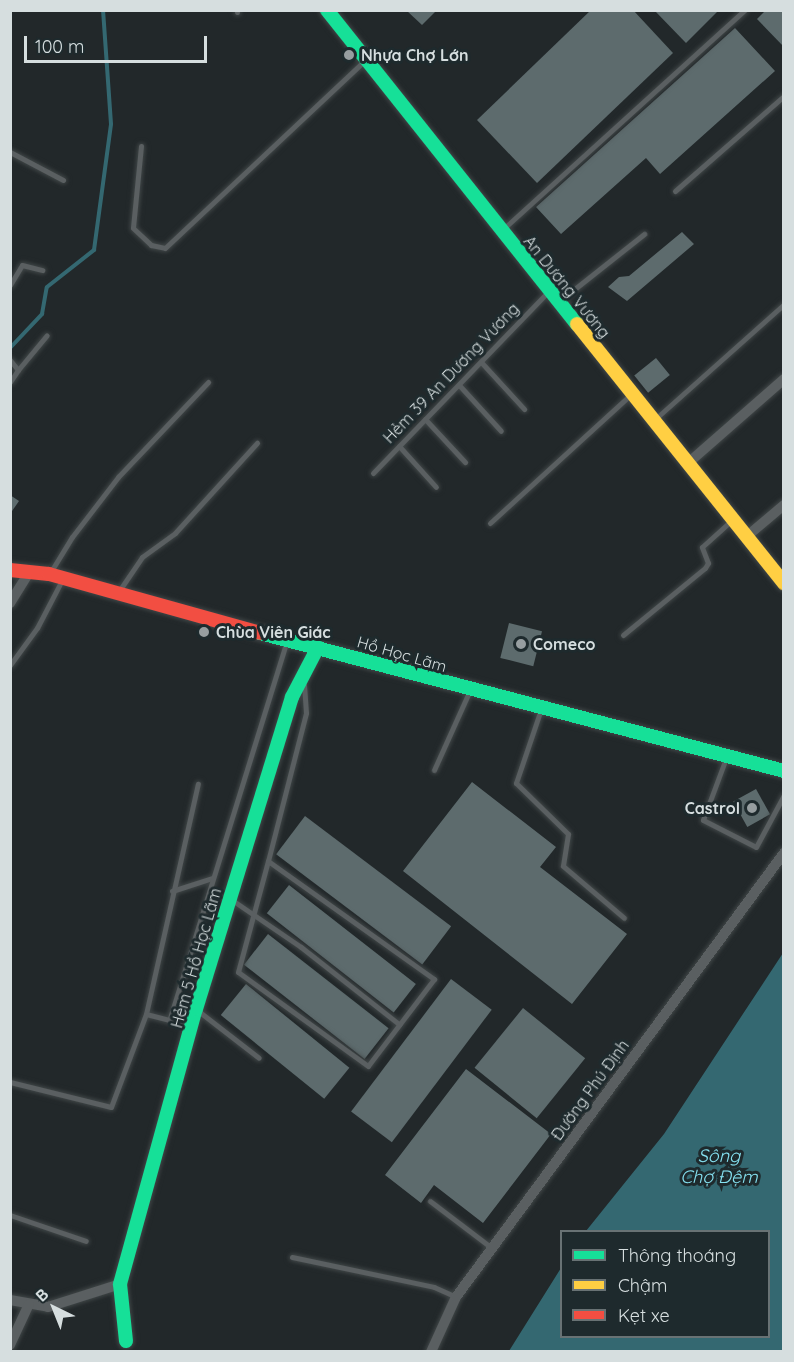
<!DOCTYPE html>
<html>
<head>
<meta charset="utf-8">
<style>
	body { margin:0 }
	#map { position:relative; width:794px; height:1362px; overflow:hidden; background:#22282a; font-family:Quicksand,sans-serif }
	div>[style] { position:absolute }
	[style*='--x'] { left:calc(var(--x)*1px); top:calc(var(--y)*1px); width:calc(var(--w)*1px); rotate:calc(var(--a)*1deg) }
	.water>* { inset:0; background:#346871 }
	.stream>* { height:4px; margin:-2px; padding:0 2px; transform-origin:2px; border-radius:2px; background:#346871 }
	.building>* { inset:0; background:#5d6b6d; transform-origin:0 0 }
	.roads { filter:drop-shadow(0 0 2px #404647) drop-shadow(0 0 2px #404647) }
	.lane>* { height:5px; margin:-2.5px; padding:0 2.5px; transform-origin:2.5px; border-radius:2.5px; background:#5a5f61 }
	.street>* { height:10px; margin:-5px; padding:0 5px; transform-origin:5px; border-radius:5px; background:#5a5f61 }
	.fast>* { height:14px; margin:-7px; padding:0 7px; transform-origin:7px; border-radius:7px; background:#16e098 }
	.slow>* { height:14px; margin:-7px; padding:0 7px; transform-origin:7px; border-radius:7px; background:#ffcf43 }
	.jam>* { height:14px; margin:-7px; padding:0 7px; transform-origin:7px; border-radius:7px; background:#f24e42 }
	.dots>* { width:16px; height:16px; translate:-50% -50%; box-sizing:border-box; border:3px solid #1e2a2d; border-radius:50% }
	span { translate:-50% -50%; white-space:nowrap; text-align:center; line-height:1.15; -webkit-text-stroke:6px #1e2a2d; paint-order:stroke }
	.poi-label { font-size:16px; color:#d6dedf; font-weight:700 }
	.left { translate:0 -50%; text-align:left }
	.right { translate:-100% -50%; text-align:right }
	.street-label { font-size:16px; color:#d6dedf }
	.water-label { font-size:18px; color:#86e3f3; font-style:italic }
	.frame { position:absolute; inset:0; border:12px solid #d6dedf; pointer-events:none }
	.legend { position:absolute; left:560px; top:1230px; width:210px; height:108px; box-sizing:border-box; background:#1e2a2d; border:2px solid #687274; margin:0; padding:8px 10px; list-style:none; font-size:18px; color:#d6dedf }
	.legend li { display:flex; align-items:center; gap:12px; height:30px }
	.legend b { width:30px; border:2px solid #687274 }
	.north { position:absolute; left:24px; top:1278px; width:60px; height:60px; -webkit-text-stroke:4px #1e2a2d; paint-order:stroke; rotate:317deg; font-size:16px; font-weight:700; line-height:24px; text-align:center; color:#d6dedf }
	.north::after { content:''; display:block; margin:auto; width:21px; height:27px; background:#d6dedf; clip-path:polygon(50% 0,100% 100%,50% 72%,0 100%) }
	.scale { position:absolute; left:24px; top:36px; width:183px; height:27px; box-sizing:border-box; border:3px solid #d6dedf; border-top:0; padding-left:8px; font-size:18px; line-height:21px; white-space:nowrap; color:#d6dedf; -webkit-text-stroke:4px #1e2a2d; paint-order:stroke }
</style>
</head>
<body>
<div id="map">
	<div class="water">
		<i style="clip-path:polygon(783px 953px,783px 1351px,509px 1351px,561px 1268px,562px 1336px,768px 1336px,768px 1232px,586px 1231px,664px 1134px)"></i>
	</div>
	<div class="stream">
		<i style="--x:10;--y:348;--w:47;--a:-46.7"></i>
		<i style="--x:42;--y:314;--w:27;--a:-80"></i>
		<i style="--x:47;--y:287;--w:60;--a:-38.2"></i>
		<i style="--x:94;--y:250;--w:127;--a:-82.3"></i>
		<i style="--x:111;--y:124;--w:114;--a:-94"></i>
	</div>
	<div class="building">
		<i style="clip-path:polygon(406px 10px,437px 10px,422px 25px)"></i>
		<i style="clip-path:polygon(591px 10px,633px 10px,673px 53px,537px 183px,477px 120px)"></i>
		<i style="clip-path:polygon(654px 10px,719px 10px,686px 43px)"></i>
		<i style="clip-path:polygon(766px 10px,784px 10px,784px 47px,757px 19px)"></i>
		<i style="clip-path:polygon(735px 28px,775px 71px,660px 174px,646px 158px,561px 234px,536px 207px)"></i>
		<i style="clip-path:polygon(682px 232px,694px 244px,627px 301px,608px 287px,619px 277px,629px 276px)"></i>
		<i style="left:656px;top:358px;width:22px;height:28px;rotate:51deg"></i>
		<i style="clip-path:polygon(10px 495px,19px 501px,10px 514px)"></i>
		<i style="left:509px;top:623px;width:34px;height:36px;rotate:14deg"></i>
		<i style="clip-path:polygon(472px 782px,556px 847px,540px 867px,627px 934px,572px 1004px,403px 871px)"></i>
		<i style="left:756px;top:789px;width:29px;height:26px;rotate:61deg"></i>
		<i style="left:305px;top:816px;width:183px;height:48px;rotate:37deg"></i>
		<i style="left:289px;top:885px;width:161px;height:36px;rotate:38deg"></i>
		<i style="left:268px;top:934px;width:153px;height:39px;rotate:38deg"></i>
		<i style="left:451px;top:979px;width:51px;height:166px;rotate:37deg"></i>
		<i style="left:246px;top:984px;width:133px;height:40px;rotate:39deg"></i>
		<i style="left:523px;top:1008px;width:80px;height:77px;rotate:39deg"></i>
		<i style="clip-path:polygon(466px 1069px,551px 1134px,483px 1223px,434px 1185px,421px 1203px,385px 1175px)"></i>
	</div>
	<div class="roads">
		<div class="lane">
			<i style="--x:237;--y:12;--w:2;--a:-90"></i>
			<i style="--x:141;--y:146;--w:82;--a:95.6"></i>
			<i style="--x:133;--y:228;--w:25;--a:43"></i>
			<i style="--x:151;--y:245;--w:14;--a:12"></i>
			<i style="--x:165;--y:248;--w:273;--a:-43.2"></i>
			<i style="--x:10;--y:152;--w:60;--a:27.8"></i>
			<i style="--x:675;--y:191;--w:145;--a:-41.1"></i>
			<i style="--x:502;--y:230;--w:328;--a:-42.2"></i>
			<i style="--x:10;--y:285;--w:23;--a:-59"></i>
			<i style="--x:22;--y:265;--w:21;--a:14"></i>
			<i style="--x:562;--y:299;--w:105;--a:-38.4"></i>
			<i style="--x:10;--y:360;--w:13;--a:51"></i>
			<i style="--x:18;--y:370;--w:14;--a:124"></i>
			<i style="--x:481;--y:362;--w:64;--a:47.5"></i>
			<i style="--x:18;--y:370;--w:45;--a:-50.4"></i>
			<i style="--x:459;--y:385;--w:62;--a:47.6"></i>
			<i style="--x:425;--y:419;--w:59;--a:47.1"></i>
			<i style="--x:654;--y:420;--w:174;--a:-41.7"></i>
			<i style="--x:399;--y:446;--w:55;--a:47.9"></i>
			<i style="--x:373;--y:473;--w:253;--a:-46"></i>
			<i style="--x:490;--y:523;--w:190;--a:-42.4"></i>
			<i style="--x:50;--y:573;--w:42;--a:-58.6"></i>
			<i style="--x:72;--y:537;--w:76;--a:-52.5"></i>
			<i style="--x:118;--y:477;--w:131;--a:-46.5"></i>
			<i style="--x:119;--y:591;--w:41;--a:-55.9"></i>
			<i style="--x:142;--y:557;--w:41;--a:-36"></i>
			<i style="--x:175;--y:533;--w:122;--a:-47.7"></i>
			<i style="--x:623;--y:635;--w:106;--a:-39.3"></i>
			<i style="--x:705;--y:568;--w:6;--a:-59"></i>
			<i style="--x:708;--y:563;--w:17;--a:-111"></i>
			<i style="--x:702;--y:547;--w:39;--a:-42"></i>
			<i style="--x:10;--y:665;--w:46;--a:-53.9"></i>
			<i style="--x:37;--y:628;--w:54;--a:-62.5"></i>
			<i style="--x:540;--y:712;--w:75;--a:108.7"></i>
			<i style="--x:516;--y:783;--w:73;--a:44.4"></i>
			<i style="--x:568;--y:834;--w:32;--a:99"></i>
			<i style="--x:563;--y:866;--w:80;--a:40.4"></i>
			<i style="--x:726;--y:758;--w:66;--a:110.4"></i>
			<i style="--x:703;--y:820;--w:59;--a:27"></i>
			<i style="--x:756;--y:847;--w:59;--a:-61.7"></i>
			<i style="--x:434;--y:770;--w:85;--a:-65.8"></i>
			<i style="--x:268;--y:861;--w:204;--a:35.4"></i>
			<i style="--x:434;--y:979;--w:109;--a:127.2"></i>
			<i style="--x:368;--y:1066;--w:160;--a:-144.1"></i>
			<i style="--x:238;--y:972;--w:115;--a:-74.9"></i>
			<i style="--x:268;--y:861;--w:153;--a:-75.6"></i>
			<i style="--x:306;--y:713;--w:28;--a:-94"></i>
			<i style="--x:172;--y:891;--w:42;--a:-18"></i>
			<i style="--x:232;--y:900;--w:83;--a:34.3"></i>
			<i style="--x:301;--y:947;--w:125;--a:38.2"></i>
			<i style="--x:197;--y:1010;--w:78;--a:37.7"></i>
			<i style="--x:146;--y:1014;--w:236;--a:-77.3"></i>
			<i style="--x:170;--y:1018;--w:395;--a:-72.8"></i>
			<i style="--x:10;--y:1082;--w:104;--a:13.9"></i>
			<i style="--x:111;--y:1107;--w:99;--a:-69.4"></i>
			<i style="--x:146;--y:1014;--w:44;--a:14.3"></i>
			<i style="--x:430;--y:1201;--w:78;--a:37.2"></i>
			<i style="--x:10;--y:1215;--w:80;--a:18.9"></i>
			<i style="--x:292;--y:1257;--w:145;--a:11.9"></i>
			<i style="--x:434;--y:1287;--w:24;--a:24"></i>
		</div>
		<div class="street">
			<i style="--x:687;--y:464;--w:129;--a:-41.2"></i>
			<i style="--x:746;--y:537;--w:50;--a:-40.1"></i>
			<i style="--x:10;--y:603;--w:36;--a:-58"></i>
			<i style="--x:10;--y:1300;--w:39;--a:10"></i>
			<i style="--x:48;--y:1307;--w:76;--a:-17.7"></i>
			<i style="--x:10;--y:1345;--w:45;--a:-65.1"></i>
			<i style="--x:431;--y:1352;--w:60;--a:-65.6"></i>
			<i style="--x:456;--y:1297;--w:552;--a:-53.55"></i>
		</div>
		<div class="fast">
			<i style="--x:327;--y:10;--w:401;--a:51.5"></i>
			<i style="--x:260;--y:633;--w:542;--a:14.75"></i>
			<i style="--x:126;--y:1341;--w:57;--a:-96"></i>
			<i style="--x:120;--y:1284;--w:285;--a:-74.6"></i>
			<i style="--x:196;--y:1009;--w:326;--a:-72.9"></i>
			<i style="--x:292;--y:697;--w:56;--a:-62.5"></i>
		</div>
		<div class="slow">
			<i style="--x:577;--y:324;--w:332;--a:51.4"></i>
		</div>
		<div class="jam">
			<i style="--x:10;--y:570;--w:39;--a:6"></i>
			<i style="--x:49;--y:574;--w:219;--a:15.6"></i>
		</div>
	</div>
	<div class="dots">
		<i style="left:349px;top:55px;background:#979ea0"></i>
		<i style="left:204px;top:632px;background:#979ea0"></i>
		<i style="left:521px;top:644px;background:#979ea0"></i>
		<i style="left:752px;top:808px;background:#979ea0"></i>
	</div>
	<div class="poi-label">
		<span class="left" style="left:361px;top:55px">Nhựa Chợ Lớn</span>
		<span class="left" style="left:216px;top:632px">Chùa Viên Giác</span>
		<span class="left" style="left:533px;top:644px">Comeco</span>
		<span class="right" style="left:740px;top:808px">Castrol</span>
	</div>
	<div class="street-label">
		<span style="left:567px;top:287px;rotate:51deg">An Dương Vương</span>
		<span style="left:451px;top:373px;rotate:-46deg">Hẻm 39 An Dương Vương</span>
		<span style="left:402px;top:654px;rotate:16deg">Hồ Học Lãm</span>
		<span style="left:196px;top:958px;rotate:-74deg">Hẻm 5 Hồ Học Lãm</span>
		<span style="left:590px;top:1090px;rotate:-54deg">Đường Phú Định</span>
	</div>
	<div class="water-label">
		<span style="left:719px;top:1167px">Sông<br>Chợ Đệm</span>
	</div>
	<div class="frame"></div>
	<ul class="legend">
	<li><b style="height:8px;background:#16e098"></b>Thông thoáng</li>
	<li><b style="height:8px;background:#ffcf43"></b>Chậm</li>
	<li><b style="height:8px;background:#f24e42"></b>Kẹt xe</li>
	</ul>
	<div class="north">B</div>
	<div class="scale">100 m</div>
</div>
</body>
</html>
